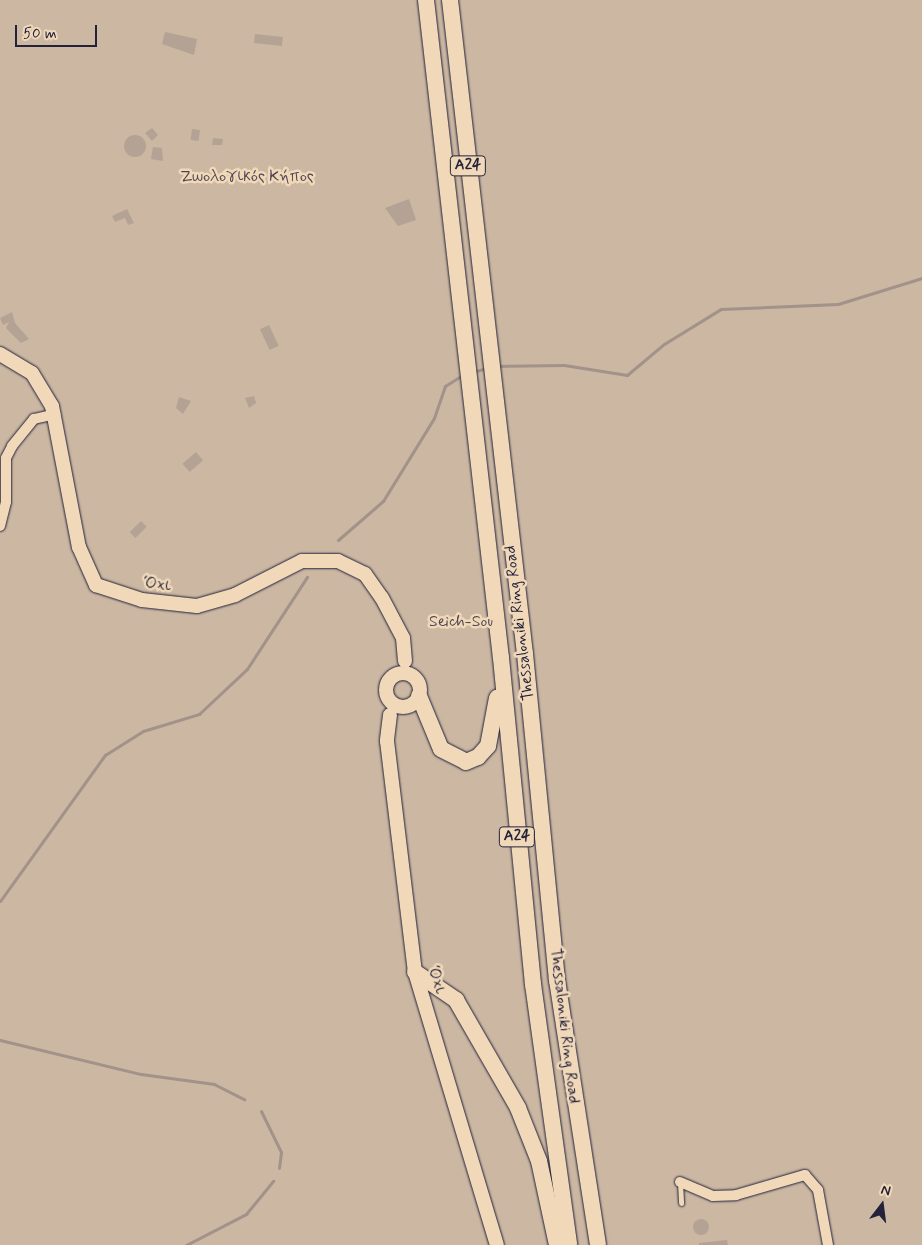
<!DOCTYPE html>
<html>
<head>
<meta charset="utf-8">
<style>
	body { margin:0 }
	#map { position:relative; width:922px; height:1245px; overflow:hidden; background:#e9d1b4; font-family:Mynerve,sans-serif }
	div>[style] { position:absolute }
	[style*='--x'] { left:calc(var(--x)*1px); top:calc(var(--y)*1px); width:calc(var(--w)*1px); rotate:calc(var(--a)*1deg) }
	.green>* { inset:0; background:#cbb7a2; transform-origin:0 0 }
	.stream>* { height:3px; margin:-1.5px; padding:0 1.5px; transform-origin:1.5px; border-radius:1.5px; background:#a29289 }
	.building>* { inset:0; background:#b4a394; transform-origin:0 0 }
	.round { border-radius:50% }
	.roads { filter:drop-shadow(0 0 1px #22223b) drop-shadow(0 0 1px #22223b) }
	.service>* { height:5px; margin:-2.5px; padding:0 2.5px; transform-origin:2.5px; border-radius:2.5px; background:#f1d8b9 }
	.minor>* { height:10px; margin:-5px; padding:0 5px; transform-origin:5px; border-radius:5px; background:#f1d8b9 }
	.secondary>* { height:14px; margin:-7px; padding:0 7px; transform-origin:7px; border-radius:7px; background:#f1d8b9 }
	.secondary>.ring { margin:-7px; padding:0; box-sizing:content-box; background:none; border:14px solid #f1d8b9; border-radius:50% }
	.trunk>* { height:16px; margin:-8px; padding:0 8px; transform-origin:8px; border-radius:8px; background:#f1d8b9 }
	span { translate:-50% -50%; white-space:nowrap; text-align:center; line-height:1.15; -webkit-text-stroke:5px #f1d8b9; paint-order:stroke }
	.shield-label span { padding:1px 4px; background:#f1d8b9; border:1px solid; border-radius:4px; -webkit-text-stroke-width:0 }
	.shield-label { font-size:15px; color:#22223b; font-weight:700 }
	.park-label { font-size:16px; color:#4c4755 }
	.street-label { font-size:16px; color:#22223b }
	.north { position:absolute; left:857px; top:1180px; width:50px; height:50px; -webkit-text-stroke:4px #f1d8b9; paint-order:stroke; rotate:15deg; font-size:14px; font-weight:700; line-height:20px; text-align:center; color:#22223b }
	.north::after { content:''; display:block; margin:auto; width:18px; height:22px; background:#22223b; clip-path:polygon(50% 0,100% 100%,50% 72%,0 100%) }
	.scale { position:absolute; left:15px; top:25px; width:82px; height:22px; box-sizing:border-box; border:2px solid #22223b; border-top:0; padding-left:6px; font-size:15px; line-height:18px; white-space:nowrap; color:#22223b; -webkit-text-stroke:4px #f1d8b9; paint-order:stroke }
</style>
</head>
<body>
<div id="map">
	<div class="green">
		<i style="left:0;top:0;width:922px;height:1245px"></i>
	</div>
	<div class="stream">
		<i style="--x:497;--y:366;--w:67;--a:-0.9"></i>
		<i style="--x:564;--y:365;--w:64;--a:9"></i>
		<i style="--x:627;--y:375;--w:48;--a:-40"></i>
		<i style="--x:664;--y:344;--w:67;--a:-31.6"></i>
		<i style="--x:721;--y:309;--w:117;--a:-2.4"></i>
		<i style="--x:838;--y:304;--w:88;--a:-17.2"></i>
		<i style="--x:473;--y:372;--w:14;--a:-17"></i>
		<i style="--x:338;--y:540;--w:60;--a:-40.9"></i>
		<i style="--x:383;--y:501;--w:97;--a:-58.4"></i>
		<i style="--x:434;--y:418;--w:34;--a:-71"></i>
		<i style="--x:445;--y:386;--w:22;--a:-32"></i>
		<i style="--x:0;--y:901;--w:180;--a:-54.3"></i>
		<i style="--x:105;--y:755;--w:45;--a:-32.3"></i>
		<i style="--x:143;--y:731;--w:59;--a:-16.9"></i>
		<i style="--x:199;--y:714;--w:66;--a:-43.2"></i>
		<i style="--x:247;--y:669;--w:110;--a:-56.9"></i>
		<i style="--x:0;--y:1040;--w:145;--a:13.6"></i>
		<i style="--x:141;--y:1074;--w:74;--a:7.8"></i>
		<i style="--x:214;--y:1084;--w:34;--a:27"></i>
		<i style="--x:261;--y:1111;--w:46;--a:64"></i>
		<i style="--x:281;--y:1152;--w:16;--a:97"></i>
		<i style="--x:186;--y:1245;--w:68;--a:-27.3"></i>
		<i style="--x:246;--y:1214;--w:43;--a:-50.7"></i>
	</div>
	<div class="building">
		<i style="clip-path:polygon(165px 32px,197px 39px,194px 55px,162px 44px)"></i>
		<i style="left:255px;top:34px;width:28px;height:9px;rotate:6deg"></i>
		<i style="clip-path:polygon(152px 128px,158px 135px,152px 141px,145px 133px)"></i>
		<i style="left:192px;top:129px;width:8px;height:11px;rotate:7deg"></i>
		<i class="round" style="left:124px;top:135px;width:22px;height:22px"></i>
		<i style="clip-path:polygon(213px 138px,223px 139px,222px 145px,212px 145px)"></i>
		<i style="clip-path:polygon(153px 147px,162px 148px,163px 161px,151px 159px)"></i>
		<i style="clip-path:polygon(409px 199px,416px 220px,398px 226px,385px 208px)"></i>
		<i style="clip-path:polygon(127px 209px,134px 223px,128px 225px,125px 218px,115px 222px,112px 216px)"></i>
		<i style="clip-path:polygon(12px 312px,15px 323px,29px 339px,21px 343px,6px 328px,9px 322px,3px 325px,0 318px)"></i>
		<i style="left:269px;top:325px;width:23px;height:10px;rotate:65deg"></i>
		<i style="clip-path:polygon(254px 396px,256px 403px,249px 408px,245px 398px)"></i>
		<i style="clip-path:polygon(179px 397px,191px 401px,183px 414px,176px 408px)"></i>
		<i style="left:196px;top:452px;width:11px;height:18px;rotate:49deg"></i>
		<i style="left:141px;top:521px;width:8px;height:16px;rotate:45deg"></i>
		<i class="round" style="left:693px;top:1219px;width:16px;height:16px"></i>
		<i style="clip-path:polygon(727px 1240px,728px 1245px,699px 1245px,699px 1243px)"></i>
	</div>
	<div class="roads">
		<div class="service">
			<i style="--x:680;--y:1182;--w:21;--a:87"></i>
		</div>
		<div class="minor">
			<i style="--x:0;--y:526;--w:25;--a:-76"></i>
			<i style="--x:6;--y:502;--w:44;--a:-90"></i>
			<i style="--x:6;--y:458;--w:13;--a:-63"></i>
			<i style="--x:12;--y:446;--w:35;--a:-51"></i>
			<i style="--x:34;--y:419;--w:22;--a:-13"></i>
			<i style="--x:680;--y:1182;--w:36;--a:23"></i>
			<i style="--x:713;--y:1196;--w:23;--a:-2"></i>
			<i style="--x:736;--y:1195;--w:72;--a:-16.2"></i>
			<i style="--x:805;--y:1175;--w:20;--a:49"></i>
			<i style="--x:818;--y:1190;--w:56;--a:79.7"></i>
		</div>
		<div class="secondary">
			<i style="--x:0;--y:354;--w:37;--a:31"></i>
			<i style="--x:32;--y:373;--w:39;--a:59"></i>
			<i style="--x:52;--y:406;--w:144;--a:79.2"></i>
			<i style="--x:79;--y:547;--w:42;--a:65.9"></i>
			<i style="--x:96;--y:585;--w:48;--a:18.1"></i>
			<i style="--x:142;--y:600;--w:55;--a:6.2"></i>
			<i style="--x:197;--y:606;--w:40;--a:-16"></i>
			<i style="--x:235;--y:595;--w:75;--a:-26.9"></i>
			<i style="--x:302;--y:561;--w:36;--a:0"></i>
			<i style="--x:338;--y:561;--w:30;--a:26"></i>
			<i style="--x:365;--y:574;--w:29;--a:55"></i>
			<i style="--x:382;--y:598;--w:45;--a:62.3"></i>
			<i style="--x:403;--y:638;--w:23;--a:85"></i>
			<i class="ring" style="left:386px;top:673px;width:20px;height:20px"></i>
			<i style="--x:390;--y:715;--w:26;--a:97"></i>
			<i style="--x:387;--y:741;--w:233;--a:83.1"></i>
			<i style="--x:415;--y:972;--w:285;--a:73.3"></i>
		</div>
		<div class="trunk">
			<i style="--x:426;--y:0;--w:662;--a:83.5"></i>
			<i style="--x:501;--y:658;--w:328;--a:84.4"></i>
			<i style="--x:533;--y:984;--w:263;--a:82.1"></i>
			<i style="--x:450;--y:0;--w:658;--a:83.46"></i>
			<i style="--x:525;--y:654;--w:328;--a:84.4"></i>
			<i style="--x:557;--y:980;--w:268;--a:81.2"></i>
			<i style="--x:419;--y:696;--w:57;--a:67.5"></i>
			<i style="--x:441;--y:749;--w:28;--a:27"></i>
			<i style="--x:466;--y:762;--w:13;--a:-23"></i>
			<i style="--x:478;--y:757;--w:15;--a:-48"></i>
			<i style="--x:488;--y:746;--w:49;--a:-79.4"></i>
			<i style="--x:415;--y:972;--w:50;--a:34.3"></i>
			<i style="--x:456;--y:1000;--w:125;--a:60.1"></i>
			<i style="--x:518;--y:1108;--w:57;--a:68.4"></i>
			<i style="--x:539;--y:1161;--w:86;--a:77.9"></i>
		</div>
	</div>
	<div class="shield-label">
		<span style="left:468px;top:166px">Α24</span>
		<span style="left:517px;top:837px">Α24</span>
	</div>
	<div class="park-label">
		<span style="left:247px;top:177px">Ζωολογικός Κήπος</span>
		<span style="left:461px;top:622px">Seich-Sou</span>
	</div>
	<div class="street-label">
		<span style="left:157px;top:585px;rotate:10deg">Όχι</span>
		<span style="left:520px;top:623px;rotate:-97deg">Thessaloniki Ring Road</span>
		<span style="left:436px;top:980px;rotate:75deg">Όχι</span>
		<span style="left:564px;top:1026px;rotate:83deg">Thessaloniki Ring Road</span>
	</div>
	<div class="north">N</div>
	<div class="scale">50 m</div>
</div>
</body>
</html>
